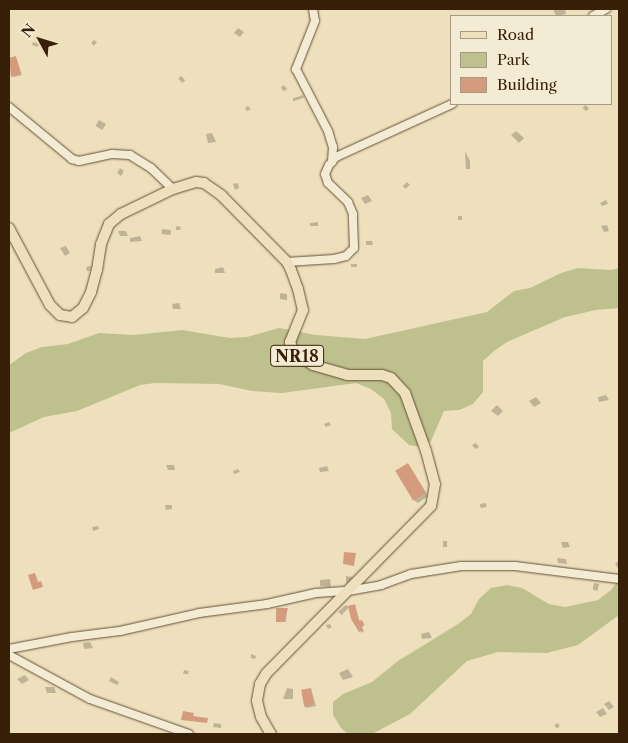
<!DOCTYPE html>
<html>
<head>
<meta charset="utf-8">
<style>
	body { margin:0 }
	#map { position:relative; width:628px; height:743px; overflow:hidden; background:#eee0bd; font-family:"Libre Caslon Text",serif }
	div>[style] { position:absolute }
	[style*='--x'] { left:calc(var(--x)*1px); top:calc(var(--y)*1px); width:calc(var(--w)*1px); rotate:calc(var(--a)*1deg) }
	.green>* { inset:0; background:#bec18e }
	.shadow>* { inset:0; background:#0003; transform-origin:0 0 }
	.building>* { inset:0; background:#d59b7f; transform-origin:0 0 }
	.roads { filter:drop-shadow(0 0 1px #654f35) drop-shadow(0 0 1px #654f35) }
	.minor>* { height:8px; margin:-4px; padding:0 4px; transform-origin:4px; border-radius:4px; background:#f4ebd4 }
	.major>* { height:10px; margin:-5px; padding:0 5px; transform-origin:5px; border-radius:5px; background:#eee0bd }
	span { translate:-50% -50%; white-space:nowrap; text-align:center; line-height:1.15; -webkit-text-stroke:4px #f4ebd4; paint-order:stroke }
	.shield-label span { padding:1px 4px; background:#f4ebd4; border:1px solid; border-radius:4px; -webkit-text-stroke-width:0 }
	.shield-label { font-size:16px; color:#371f08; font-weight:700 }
	.frame { position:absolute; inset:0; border:10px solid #371f08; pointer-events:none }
	.legend { position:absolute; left:450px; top:15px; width:162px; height:90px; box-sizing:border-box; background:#f4ebd4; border:1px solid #a89982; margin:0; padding:6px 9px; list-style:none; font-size:15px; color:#371f08 }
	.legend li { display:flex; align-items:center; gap:10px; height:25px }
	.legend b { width:25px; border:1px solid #a89982 }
	.north { position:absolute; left:15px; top:15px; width:50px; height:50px; -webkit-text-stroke:4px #f4ebd4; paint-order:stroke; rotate:309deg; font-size:14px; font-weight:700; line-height:20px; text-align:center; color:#371f08 }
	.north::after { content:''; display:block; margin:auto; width:18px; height:22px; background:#371f08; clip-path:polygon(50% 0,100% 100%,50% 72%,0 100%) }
</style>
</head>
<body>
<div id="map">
	<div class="green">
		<i style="clip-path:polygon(578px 268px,611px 270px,619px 268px,619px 308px,596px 310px,565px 317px,507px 342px,494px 351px,483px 361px,483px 392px,473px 404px,459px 410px,444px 411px,431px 441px,421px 447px,409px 445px,392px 429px,391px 413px,384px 399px,371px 389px,356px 383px,282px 393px,252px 391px,219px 384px,155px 383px,140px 385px,77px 411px,44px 417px,9px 433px,9px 365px,26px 353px,42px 347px,68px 344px,99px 333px,133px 335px,182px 330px,230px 338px,247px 337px,279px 328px,316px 335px,365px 339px,487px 312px,514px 291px,530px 288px,561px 273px)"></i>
		<i style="clip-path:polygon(619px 579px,619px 615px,578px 645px,547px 653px,498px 652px,467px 661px,410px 714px,372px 734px,348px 734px,341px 728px,333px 715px,333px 702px,343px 694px,372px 682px,398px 661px,458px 624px,471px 614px,479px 599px,491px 588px,507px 585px,522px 588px,549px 604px,565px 607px,598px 600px,611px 590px)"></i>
	</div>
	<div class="shadow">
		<i style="clip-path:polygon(553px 9px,565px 9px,566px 14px,556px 16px)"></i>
		<i style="clip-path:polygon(238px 28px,244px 32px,240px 37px,234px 33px)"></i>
		<i style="clip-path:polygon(94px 40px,97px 42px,94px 46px,91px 43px)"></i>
		<i style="clip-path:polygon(33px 42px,39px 44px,37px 47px,32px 45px)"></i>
		<i style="clip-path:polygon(16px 58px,22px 75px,14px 77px,11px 69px,9px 69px,9px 60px)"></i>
		<i style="left:181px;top:76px;width:6px;height:4px;rotate:45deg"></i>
		<i style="left:284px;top:85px;width:5px;height:4px;rotate:53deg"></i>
		<i style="left:303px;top:95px;width:3px;height:11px;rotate:72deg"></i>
		<i style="left:585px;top:105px;width:5px;height:4px;rotate:37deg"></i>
		<i style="clip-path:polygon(248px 106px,251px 109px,247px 111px,245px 108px)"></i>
		<i style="left:99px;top:120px;width:8px;height:7px;rotate:30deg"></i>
		<i style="clip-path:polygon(516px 131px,524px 138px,519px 143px,511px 135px)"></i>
		<i style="clip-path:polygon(212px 133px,216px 142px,208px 143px,206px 134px)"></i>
		<i style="clip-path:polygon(465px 151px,470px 161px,470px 169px,466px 169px)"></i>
		<i style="clip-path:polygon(120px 168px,124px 171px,121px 176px,117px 173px)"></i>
		<i style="left:407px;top:182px;width:4px;height:6px;rotate:45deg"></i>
		<i style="clip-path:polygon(238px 183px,239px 188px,235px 190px,233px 184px)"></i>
		<i style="clip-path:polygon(368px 195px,372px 201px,365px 204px,361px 198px)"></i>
		<i style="clip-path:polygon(606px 200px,608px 204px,602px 206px,600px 203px)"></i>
		<i style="left:458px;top:216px;width:4px;height:4px"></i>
		<i style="clip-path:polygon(318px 222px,318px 226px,310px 226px,310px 223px)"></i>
		<i style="clip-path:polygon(607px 225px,609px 231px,604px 232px,601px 226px)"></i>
		<i style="clip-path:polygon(176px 226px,181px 227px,180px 230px,176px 230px)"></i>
		<i style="left:162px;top:229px;width:9px;height:5px;rotate:6deg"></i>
		<i style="clip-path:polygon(118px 231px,126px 231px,128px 236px,120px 236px)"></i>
		<i style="clip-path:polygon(140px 236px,142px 241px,130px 242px,130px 238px)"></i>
		<i style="clip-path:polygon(366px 241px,372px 241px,373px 245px,366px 245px)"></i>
		<i style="clip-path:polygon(66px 246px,70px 253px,65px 256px,60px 248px)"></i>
		<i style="left:351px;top:264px;width:6px;height:3px"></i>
		<i style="clip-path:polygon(91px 266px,90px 271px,87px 271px,86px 267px)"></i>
		<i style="clip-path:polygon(223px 267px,225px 273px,215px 273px,215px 269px)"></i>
		<i style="clip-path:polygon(280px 293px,287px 294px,287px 300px,280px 299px)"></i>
		<i style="clip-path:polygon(179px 303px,181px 309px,173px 309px,172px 304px)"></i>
		<i style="clip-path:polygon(606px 395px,609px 400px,599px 402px,598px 397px)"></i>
		<i style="clip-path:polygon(536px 397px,541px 403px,534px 407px,529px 401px)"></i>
		<i style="clip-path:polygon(497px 405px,503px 411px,498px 416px,491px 411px)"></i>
		<i style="clip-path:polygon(329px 422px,331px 425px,326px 427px,324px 424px)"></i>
		<i style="clip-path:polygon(476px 443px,479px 447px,475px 449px,472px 445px)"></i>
		<i style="clip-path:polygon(408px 464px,428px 496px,418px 503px,415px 501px)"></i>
		<i style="clip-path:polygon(166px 465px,174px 465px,175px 470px,168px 470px)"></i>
		<i style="clip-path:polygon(327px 466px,329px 471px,320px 472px,319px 468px)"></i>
		<i style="clip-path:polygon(238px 469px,240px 472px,234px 474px,233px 471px)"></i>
		<i style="left:480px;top:504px;width:6px;height:4px;rotate:-9deg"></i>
		<i style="clip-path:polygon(165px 505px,172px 505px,172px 509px,166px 510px)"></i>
		<i style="clip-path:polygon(98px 526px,99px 529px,93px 531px,92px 527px)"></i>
		<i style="left:443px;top:541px;width:4px;height:6px"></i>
		<i style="clip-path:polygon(561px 542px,568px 542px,570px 547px,563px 548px)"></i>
		<i style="clip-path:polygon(557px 558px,566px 559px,567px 564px,558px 563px)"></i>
		<i style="clip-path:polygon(619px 560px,619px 567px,618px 568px,615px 564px)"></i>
		<i style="clip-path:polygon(346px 576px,353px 577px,348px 583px,346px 582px)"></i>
		<i style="clip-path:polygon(330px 579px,331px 587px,320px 586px,320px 580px)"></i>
		<i style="left:594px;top:583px;width:5px;height:7px;rotate:11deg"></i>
		<i style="clip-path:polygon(346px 605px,349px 607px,342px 615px,338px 612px)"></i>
		<i style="clip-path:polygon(355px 606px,360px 622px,365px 625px,362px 627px,364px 631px,361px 633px)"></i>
		<i style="clip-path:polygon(287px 610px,286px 622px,279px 622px)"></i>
		<i style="clip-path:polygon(330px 624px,332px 627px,328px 629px,326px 625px)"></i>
		<i style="clip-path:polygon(429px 632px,432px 638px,422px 639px,421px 634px)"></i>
		<i style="clip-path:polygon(90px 642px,93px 648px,84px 649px,83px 643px)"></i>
		<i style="clip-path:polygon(251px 654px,256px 656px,255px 659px,251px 658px)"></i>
		<i style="clip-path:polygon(348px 669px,353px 677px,343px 680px,339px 673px)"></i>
		<i style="clip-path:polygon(184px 670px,189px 671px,188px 674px,183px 674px)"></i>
		<i style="clip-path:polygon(25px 675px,29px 680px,22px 684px,17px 679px)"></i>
		<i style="clip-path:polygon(111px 677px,119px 682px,117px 685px,109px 681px)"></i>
		<i style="clip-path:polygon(45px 687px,54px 687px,56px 693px,47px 693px)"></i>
		<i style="clip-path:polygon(287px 688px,293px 689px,293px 699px,283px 699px)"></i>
		<i style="clip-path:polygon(311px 689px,316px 706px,306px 708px,305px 706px)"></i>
		<i style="clip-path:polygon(609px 701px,614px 707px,609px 710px,604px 704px)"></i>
		<i style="clip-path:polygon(603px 708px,607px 714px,600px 717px,596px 712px)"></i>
		<i style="clip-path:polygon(214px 723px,221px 724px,221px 728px,213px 727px)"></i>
		<i style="left:558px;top:723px;width:4px;height:4px;rotate:63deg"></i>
	</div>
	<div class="building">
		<i style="clip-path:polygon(16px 56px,21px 74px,11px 77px,9px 58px)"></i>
		<i style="left:408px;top:463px;width:35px;height:15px;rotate:59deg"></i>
		<i style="clip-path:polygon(344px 552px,356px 553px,354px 566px,343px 564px)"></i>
		<i style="clip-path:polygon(35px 573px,38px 582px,41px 581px,43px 587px,33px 590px,28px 575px)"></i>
		<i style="clip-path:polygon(355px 604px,359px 621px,362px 620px,364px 624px,361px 626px,363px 630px,359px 632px,351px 619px,348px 606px)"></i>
		<i style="clip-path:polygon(276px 608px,288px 608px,284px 622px,276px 622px)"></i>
		<i style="left:311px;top:688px;width:17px;height:10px;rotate:80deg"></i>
		<i style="clip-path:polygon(183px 711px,194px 713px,193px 716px,208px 718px,207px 723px,181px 720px)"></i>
	</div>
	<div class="roads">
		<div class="minor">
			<i style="--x:313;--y:9;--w:12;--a:81"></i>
			<i style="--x:315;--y:21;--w:52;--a:111.6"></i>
			<i style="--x:296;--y:69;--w:70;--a:62.7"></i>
			<i style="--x:328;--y:131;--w:17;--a:73"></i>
			<i style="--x:333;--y:147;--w:15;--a:94"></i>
			<i style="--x:593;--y:16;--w:15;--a:-28"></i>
			<i style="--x:9;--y:107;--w:82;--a:39.5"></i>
			<i style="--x:72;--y:159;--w:7;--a:16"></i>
			<i style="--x:79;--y:161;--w:34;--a:-12"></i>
			<i style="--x:112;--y:154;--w:18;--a:3"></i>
			<i style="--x:130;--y:155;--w:25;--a:32"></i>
			<i style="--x:151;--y:168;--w:30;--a:44"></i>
			<i style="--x:287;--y:262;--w:47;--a:-3.7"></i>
			<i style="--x:334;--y:259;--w:12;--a:-14"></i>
			<i style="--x:346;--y:256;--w:11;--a:-45"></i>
			<i style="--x:354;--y:248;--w:34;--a:-92"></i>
			<i style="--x:353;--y:214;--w:13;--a:-113"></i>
			<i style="--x:348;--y:202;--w:28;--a:-136"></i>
			<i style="--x:328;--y:183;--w:9;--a:-108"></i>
			<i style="--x:325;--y:174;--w:10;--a:-66"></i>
			<i style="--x:329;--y:165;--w:11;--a:-49"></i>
			<i style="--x:336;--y:157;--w:128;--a:-24.6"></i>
			<i style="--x:9;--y:649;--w:64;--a:-10.8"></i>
			<i style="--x:72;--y:637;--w:48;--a:-7.1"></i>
			<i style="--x:120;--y:631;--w:81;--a:-12.8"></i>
			<i style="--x:199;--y:613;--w:69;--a:-7.5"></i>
			<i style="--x:267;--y:604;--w:50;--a:-12.7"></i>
			<i style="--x:316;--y:593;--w:32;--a:-4"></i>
			<i style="--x:348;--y:591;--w:34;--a:-10"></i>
			<i style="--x:381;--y:585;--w:32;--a:-20"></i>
			<i style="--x:411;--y:574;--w:51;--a:-9.1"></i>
			<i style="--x:461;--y:566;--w:54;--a:0"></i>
			<i style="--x:515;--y:566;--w:105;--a:7.1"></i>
			<i style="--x:9;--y:655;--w:92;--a:28.5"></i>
			<i style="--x:90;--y:699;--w:105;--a:19.5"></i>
		</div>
		<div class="major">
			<i style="--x:9;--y:228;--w:87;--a:62"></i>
			<i style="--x:50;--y:305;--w:14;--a:45"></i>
			<i style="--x:60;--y:315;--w:12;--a:9"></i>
			<i style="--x:72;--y:317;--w:14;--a:-39"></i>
			<i style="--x:83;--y:308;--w:18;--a:-63"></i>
			<i style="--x:91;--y:292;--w:23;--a:-75"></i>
			<i style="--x:97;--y:270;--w:26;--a:-81"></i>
			<i style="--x:101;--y:244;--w:22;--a:-68"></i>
			<i style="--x:109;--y:224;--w:16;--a:-40"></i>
			<i style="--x:121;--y:214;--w:58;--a:-25.7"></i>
			<i style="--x:173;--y:189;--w:24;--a:-17"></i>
			<i style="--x:196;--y:182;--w:8;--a:7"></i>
			<i style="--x:204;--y:183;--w:21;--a:35"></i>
			<i style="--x:221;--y:195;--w:94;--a:45.4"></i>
			<i style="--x:287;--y:262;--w:9;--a:63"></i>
			<i style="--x:291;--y:270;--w:20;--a:70"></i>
			<i style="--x:298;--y:289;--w:22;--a:77"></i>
			<i style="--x:303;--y:310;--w:35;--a:112"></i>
			<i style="--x:290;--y:342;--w:12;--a:70"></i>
			<i style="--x:294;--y:353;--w:22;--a:32"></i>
			<i style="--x:313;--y:365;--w:35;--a:16"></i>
			<i style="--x:347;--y:375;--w:35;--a:0"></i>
			<i style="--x:382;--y:375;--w:9;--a:18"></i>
			<i style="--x:391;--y:378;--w:21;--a:47"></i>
			<i style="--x:405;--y:393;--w:62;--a:70.1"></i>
			<i style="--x:426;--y:451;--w:34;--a:75"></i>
			<i style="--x:435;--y:484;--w:22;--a:100"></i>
			<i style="--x:431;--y:506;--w:235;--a:134.5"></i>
			<i style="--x:266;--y:674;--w:12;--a:121"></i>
			<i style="--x:260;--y:684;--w:17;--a:100"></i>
			<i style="--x:257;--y:701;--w:16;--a:76"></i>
			<i style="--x:261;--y:717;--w:20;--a:60"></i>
		</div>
	</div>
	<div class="shield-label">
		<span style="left:297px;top:356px">NR18</span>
	</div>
	<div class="frame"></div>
	<ul class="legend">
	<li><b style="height:6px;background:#eee0bd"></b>Road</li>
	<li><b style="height:14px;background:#bec18e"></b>Park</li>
	<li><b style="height:14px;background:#d59b7f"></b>Building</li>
	</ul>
	<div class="north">N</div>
</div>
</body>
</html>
